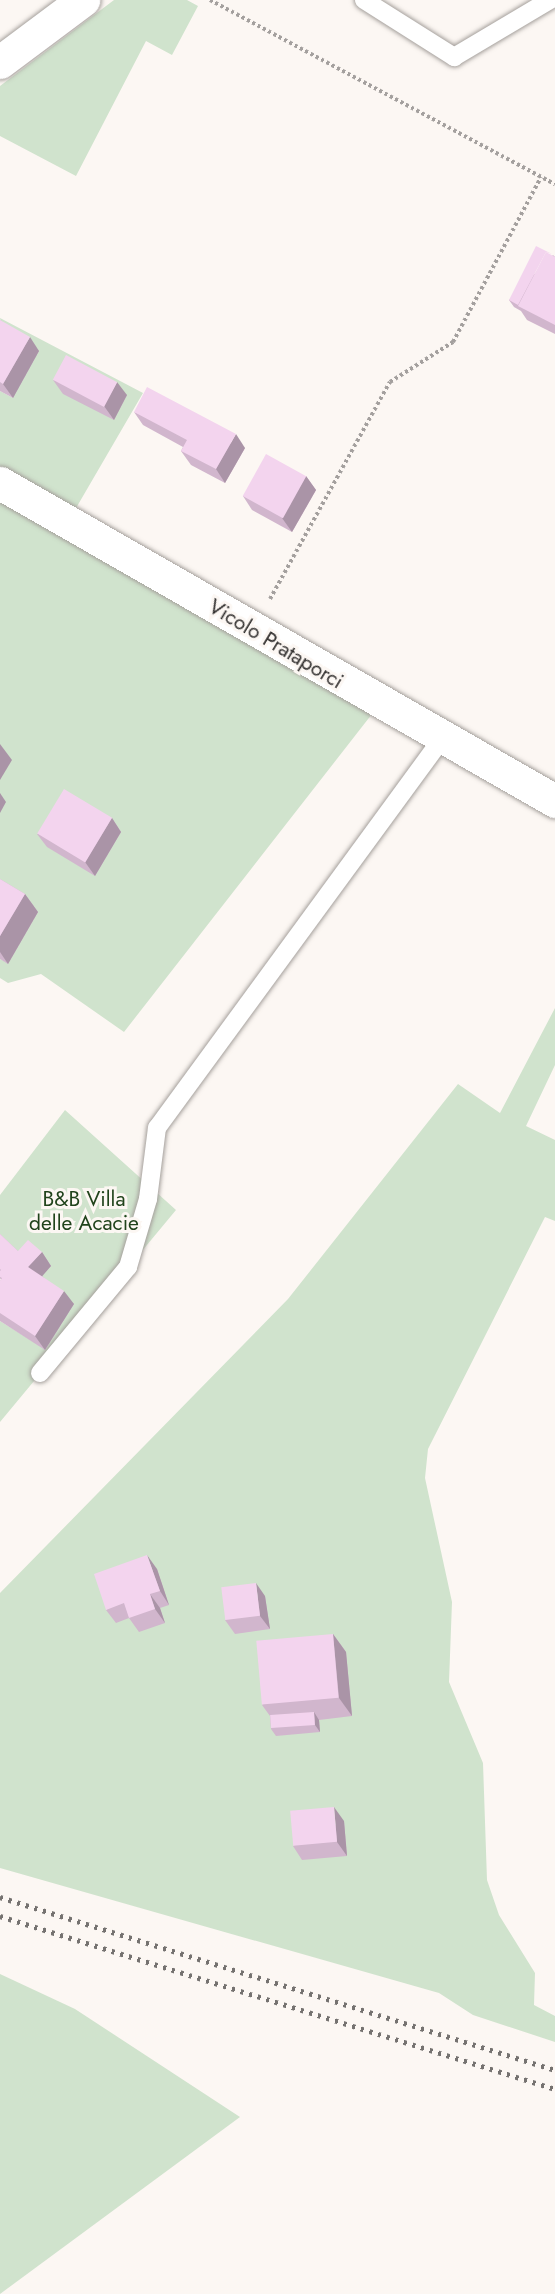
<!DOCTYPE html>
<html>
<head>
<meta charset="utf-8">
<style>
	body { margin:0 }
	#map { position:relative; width:555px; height:2294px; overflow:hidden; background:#fcf7f3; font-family:Jost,sans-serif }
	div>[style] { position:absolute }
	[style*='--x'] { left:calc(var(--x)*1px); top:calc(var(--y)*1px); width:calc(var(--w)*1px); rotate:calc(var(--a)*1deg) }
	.green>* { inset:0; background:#d0e3cd }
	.path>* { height:4px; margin-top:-2px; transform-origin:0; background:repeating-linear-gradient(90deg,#a4a09e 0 3px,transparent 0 6px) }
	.roads { filter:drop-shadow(0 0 2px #a5a09c) drop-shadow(0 0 2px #a5a09c) }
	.service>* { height:18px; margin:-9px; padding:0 9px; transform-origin:9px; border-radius:9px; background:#fff }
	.minor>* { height:33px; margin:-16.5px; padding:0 16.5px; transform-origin:16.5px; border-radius:16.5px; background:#fff }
	.tertiary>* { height:33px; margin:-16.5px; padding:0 16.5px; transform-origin:16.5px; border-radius:16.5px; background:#fff }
	.rail>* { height:4.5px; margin-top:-2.25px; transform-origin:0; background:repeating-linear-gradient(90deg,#757270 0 3px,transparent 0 9px) }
	.wall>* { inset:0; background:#d1b6cd }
	.shaded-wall>* { inset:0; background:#aa94a7 }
	.building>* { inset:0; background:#f3d4ee; transform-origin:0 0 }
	span { translate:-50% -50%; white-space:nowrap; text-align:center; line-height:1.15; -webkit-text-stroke:6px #fcf7f3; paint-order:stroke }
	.street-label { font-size:21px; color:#312f2e }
	.park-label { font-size:21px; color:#20431b }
</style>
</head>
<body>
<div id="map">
	<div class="green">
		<i style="clip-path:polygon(114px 0,187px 0,198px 6px,172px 55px,146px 41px,76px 176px,0 136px,0 86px)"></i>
		<i style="clip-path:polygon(0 318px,143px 393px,72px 515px,0 475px,0 391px,13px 398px)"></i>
		<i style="clip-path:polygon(0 499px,372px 714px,124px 1032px,41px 974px,8px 983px,0 978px,0 959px,8px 963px,0 890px)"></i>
		<i style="clip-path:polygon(555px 1008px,555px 1065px,526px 1126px,555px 1140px,555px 1221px,545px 1217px,428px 1449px,425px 1478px,452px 1602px,449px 1682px,483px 1763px,487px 1880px,499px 1915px,535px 1973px,534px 2005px,555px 2016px,555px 2042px,473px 2015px,439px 1993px,0 1868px,0 1593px,288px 1299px,458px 1084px,500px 1113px)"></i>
		<i style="clip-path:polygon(65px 1110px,176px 1210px,0 1422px,0 1321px,45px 1349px,0 1252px,0 1195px)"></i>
		<i style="clip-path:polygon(0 1974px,75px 2009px,240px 2117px,0 2294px)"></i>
	</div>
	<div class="path">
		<i style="--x:210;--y:0;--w:391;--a:28.1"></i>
		<i style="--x:270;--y:599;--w:248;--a:-61.1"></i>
		<i style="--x:390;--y:382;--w:75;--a:-32.4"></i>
		<i style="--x:453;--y:342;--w:187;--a:-61.9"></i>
	</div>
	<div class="roads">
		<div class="service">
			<i style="--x:364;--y:0;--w:107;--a:32.3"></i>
			<i style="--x:454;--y:57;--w:112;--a:-30.7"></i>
			<i style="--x:40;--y:1373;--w:138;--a:-50.3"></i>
			<i style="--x:128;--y:1267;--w:71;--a:-73.6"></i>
			<i style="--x:148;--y:1199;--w:72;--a:-82.8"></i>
			<i style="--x:157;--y:1128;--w:481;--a:-53.8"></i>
		</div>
		<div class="minor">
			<i style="--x:0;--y:483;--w:640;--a:29.81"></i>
		</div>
		<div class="tertiary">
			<i style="--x:0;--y:62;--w:104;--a:-36.8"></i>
		</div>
	</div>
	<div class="rail">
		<i style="--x:0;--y:1897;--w:581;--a:17.31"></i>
		<i style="--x:0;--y:1916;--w:581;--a:17.31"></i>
	</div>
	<div class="wall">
		<i style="clip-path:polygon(553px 255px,555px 257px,555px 334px,527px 320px,521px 311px,514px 307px,509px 300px)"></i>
		<i style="clip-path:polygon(0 320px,39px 351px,13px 398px,0 391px)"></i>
		<i style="clip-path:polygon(53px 380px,127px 395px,114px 420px,63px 394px)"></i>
		<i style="clip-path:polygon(134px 412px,245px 448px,225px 483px,191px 465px,181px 451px,183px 447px,143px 425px)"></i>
		<i style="clip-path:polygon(306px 476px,316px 490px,292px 532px,252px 510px,243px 496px)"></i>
		<i style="clip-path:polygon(112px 818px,121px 832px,95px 876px,47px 847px,37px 834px)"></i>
		<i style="clip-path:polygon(0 879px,25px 894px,38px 912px,8px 964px,0 959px)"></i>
		<i style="clip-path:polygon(0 1234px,18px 1251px,42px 1252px,51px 1266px,42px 1276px,74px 1304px,45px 1350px,0 1321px,0 1281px,1px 1280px,0 1278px)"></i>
		<i style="clip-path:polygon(157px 1569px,169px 1605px,160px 1608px,165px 1623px,139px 1632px,129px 1618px,116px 1623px,106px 1610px)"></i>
		<i style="clip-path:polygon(265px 1596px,270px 1629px,235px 1634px,225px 1620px)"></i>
		<i style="clip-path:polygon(333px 1634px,346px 1652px,352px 1716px,319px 1720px,320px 1732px,276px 1736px,271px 1729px,270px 1716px,262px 1705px)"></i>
		<i style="clip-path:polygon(344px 1821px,347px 1856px,302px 1860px,293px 1846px)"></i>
	</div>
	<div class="shaded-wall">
		<i style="clip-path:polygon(30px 337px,39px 351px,13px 398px,3px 384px)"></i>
		<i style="clip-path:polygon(117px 382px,127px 395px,114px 420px,104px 406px)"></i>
		<i style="clip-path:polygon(236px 434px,245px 448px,225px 483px,216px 469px)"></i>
		<i style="clip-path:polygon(306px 476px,316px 490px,292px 532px,282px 518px)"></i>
		<i style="clip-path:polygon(0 744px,12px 760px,0 780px)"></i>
		<i style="clip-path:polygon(0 793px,6px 802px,0 813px)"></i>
		<i style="clip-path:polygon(112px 818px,121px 832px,95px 876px,85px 862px)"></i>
		<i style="clip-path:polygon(25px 894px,38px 912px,8px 964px,0 952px,0 936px)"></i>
		<i style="clip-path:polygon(42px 1252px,51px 1266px,38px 1281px,28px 1267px)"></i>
		<i style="clip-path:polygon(64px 1291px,74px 1304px,45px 1350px,35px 1336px)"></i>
		<i style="clip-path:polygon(147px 1555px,157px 1569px,169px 1605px,160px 1591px)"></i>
		<i style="clip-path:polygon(256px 1583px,265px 1596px,270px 1629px,260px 1616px)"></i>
		<i style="clip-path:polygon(150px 1594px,160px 1608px,165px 1623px,155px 1609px)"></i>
		<i style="clip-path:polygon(333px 1634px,346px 1652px,352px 1716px,339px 1698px)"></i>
		<i style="clip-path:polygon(314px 1712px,319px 1720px,320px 1732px,315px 1725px)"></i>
		<i style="clip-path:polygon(334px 1807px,344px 1821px,347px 1856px,337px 1842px)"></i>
	</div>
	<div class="building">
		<i style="clip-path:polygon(536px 246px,552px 254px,546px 252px,518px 305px,509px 300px)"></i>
		<i style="clip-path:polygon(546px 252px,555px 257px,555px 325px,518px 306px)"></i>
		<i style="clip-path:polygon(0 320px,30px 337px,3px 384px,0 382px)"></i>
		<i style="left:66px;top:355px;width:58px;height:28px;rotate:28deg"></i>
		<i style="clip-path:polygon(147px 387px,236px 434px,216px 469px,181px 451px,187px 440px,134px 412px)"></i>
		<i style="left:266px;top:454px;width:46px;height:48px;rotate:29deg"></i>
		<i style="left:64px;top:789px;width:56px;height:52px;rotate:31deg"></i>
		<i style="clip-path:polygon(0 879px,25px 894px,0 936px)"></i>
		<i style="clip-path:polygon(0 1234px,18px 1251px,28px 1240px,42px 1252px,28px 1267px,64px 1291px,35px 1336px,0 1313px,0 1281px,2px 1278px,0 1277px,0 1271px,1px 1270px,0 1269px)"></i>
		<i style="clip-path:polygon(147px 1555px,160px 1591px,150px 1594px,155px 1609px,129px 1618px,124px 1603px,106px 1610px,94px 1574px)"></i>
		<i style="left:256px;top:1583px;width:33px;height:35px;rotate:83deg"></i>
		<i style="left:333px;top:1634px;width:64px;height:77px;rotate:85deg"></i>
		<i style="left:314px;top:1712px;width:13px;height:44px;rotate:86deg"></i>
		<i style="left:334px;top:1807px;width:35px;height:44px;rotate:85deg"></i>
	</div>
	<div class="street-label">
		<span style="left:276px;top:644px;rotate:31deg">Vicolo Prataporci</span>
	</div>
	<div class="park-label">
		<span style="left:84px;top:1211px">B&amp;B Villa<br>delle Acacie</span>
	</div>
</div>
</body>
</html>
